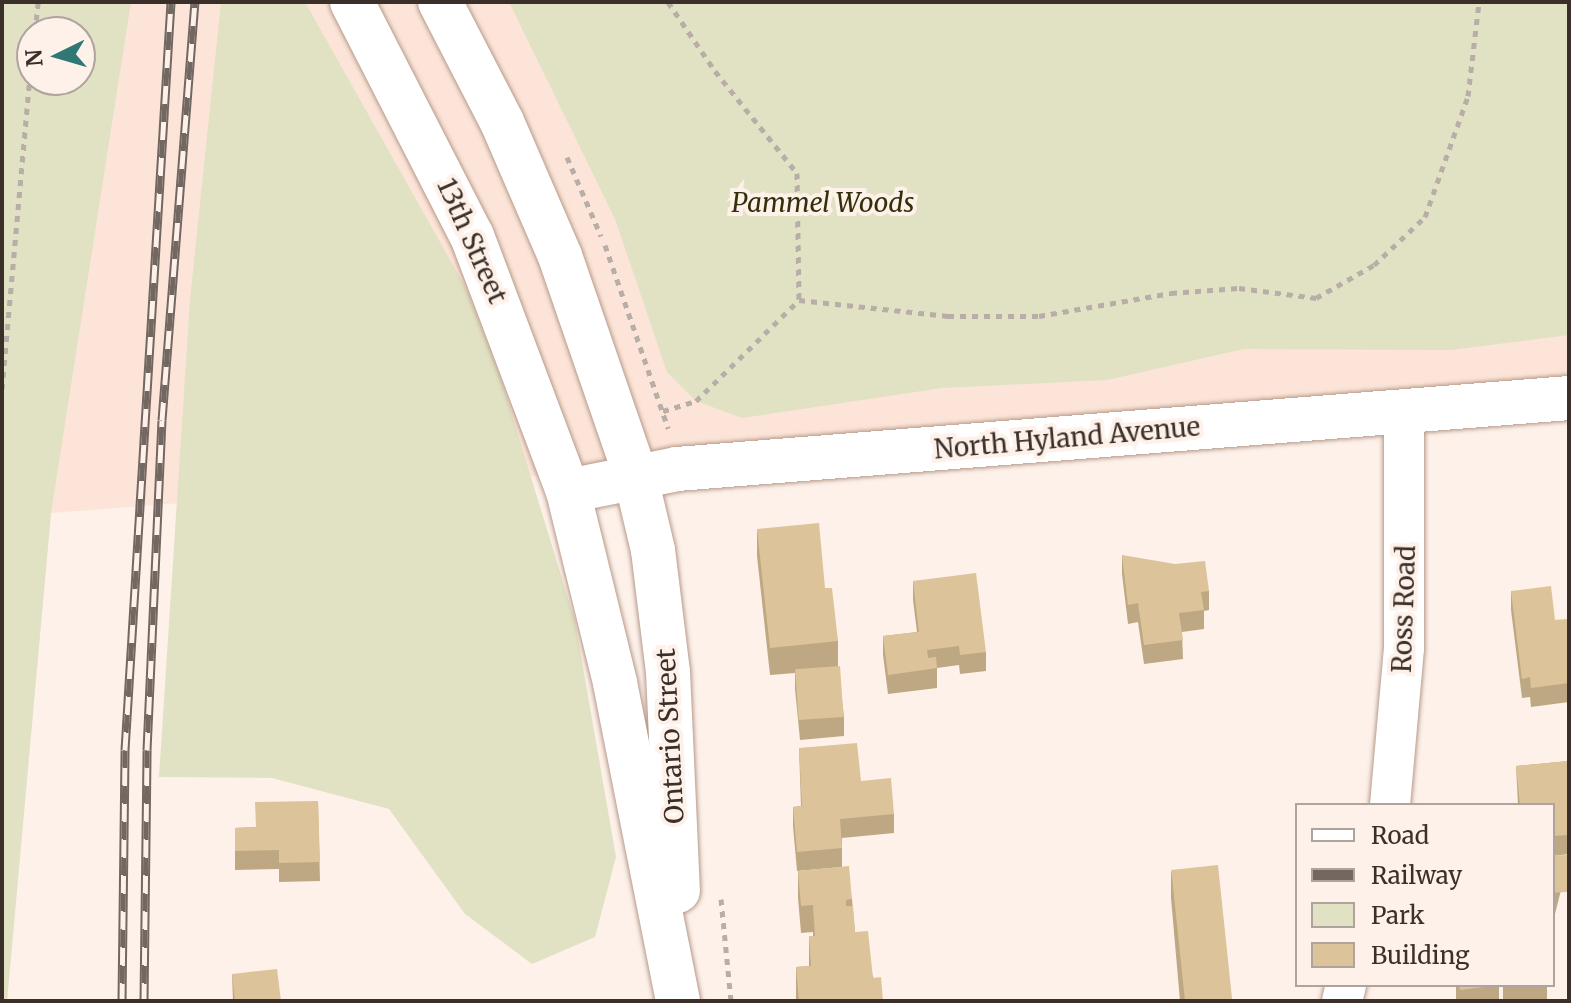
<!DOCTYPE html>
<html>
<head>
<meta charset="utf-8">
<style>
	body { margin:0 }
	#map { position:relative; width:1571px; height:1003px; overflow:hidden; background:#fdf1ea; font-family:Merriweather,serif }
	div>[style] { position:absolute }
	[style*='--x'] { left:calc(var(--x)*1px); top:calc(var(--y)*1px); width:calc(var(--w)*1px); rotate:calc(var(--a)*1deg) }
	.built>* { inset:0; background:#fce5d8 }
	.green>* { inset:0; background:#e1e1c3 }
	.path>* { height:5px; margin-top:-2.5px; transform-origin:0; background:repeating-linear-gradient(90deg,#b9ada7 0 6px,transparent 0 12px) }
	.roads { filter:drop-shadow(0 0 2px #b79a8a) drop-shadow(0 0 2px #b79a8a) }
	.street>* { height:40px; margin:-20px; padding:0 20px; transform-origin:20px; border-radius:20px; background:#fff }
	.secondary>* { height:44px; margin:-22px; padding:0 22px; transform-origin:22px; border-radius:22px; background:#fff }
	.rail>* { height:9px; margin-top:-4.5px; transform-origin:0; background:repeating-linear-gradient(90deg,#fdf1ea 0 18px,#736761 0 36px); box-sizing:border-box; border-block:2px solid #736761 }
	.wall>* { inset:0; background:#bea884; transform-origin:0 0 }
	.building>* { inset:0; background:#ddc39a; transform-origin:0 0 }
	span { translate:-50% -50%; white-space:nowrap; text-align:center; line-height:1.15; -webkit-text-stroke:8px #fdf1ea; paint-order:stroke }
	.park-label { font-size:26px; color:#32300a; font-style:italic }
	.street-label { font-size:26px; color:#3b2f29 }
	.frame { position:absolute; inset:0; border:4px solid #3b2f29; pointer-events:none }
	.legend { position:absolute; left:1295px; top:803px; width:260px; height:184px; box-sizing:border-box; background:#fdf1ea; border:2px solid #afa39d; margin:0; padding:10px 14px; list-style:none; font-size:24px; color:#3b2f29 }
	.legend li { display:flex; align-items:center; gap:16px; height:40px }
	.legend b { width:40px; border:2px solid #afa39d }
	.north { position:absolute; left:16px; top:16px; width:80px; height:80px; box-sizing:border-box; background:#fdf1ea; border:2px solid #afa39d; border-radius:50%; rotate:265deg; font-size:22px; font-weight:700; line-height:32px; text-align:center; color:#3b2f29 }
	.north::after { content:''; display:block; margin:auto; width:28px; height:36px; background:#2f7874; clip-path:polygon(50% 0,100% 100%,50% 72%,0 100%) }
</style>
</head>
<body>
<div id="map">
	<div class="built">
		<i style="clip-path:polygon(evenodd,2px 2px,1569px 2px,1569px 397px,51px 513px,7px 1001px,2px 1001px,2px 2px,32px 32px,80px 32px,80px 80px,32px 80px,32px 32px)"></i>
	</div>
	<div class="green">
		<i style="clip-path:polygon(evenodd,2px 2px,131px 2px,51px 513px,7px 1001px,2px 1001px,2px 2px,80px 32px,80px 80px,32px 80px,32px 32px,80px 32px)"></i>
		<i style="clip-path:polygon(221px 2px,305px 2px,467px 290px,501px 379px,575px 621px,616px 857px,595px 937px,532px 964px,465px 914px,389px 809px,272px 778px,159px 777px,190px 300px)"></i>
		<i style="clip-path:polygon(509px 2px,1569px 2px,1569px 335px,1451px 350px,1244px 349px,1107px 380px,942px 388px,742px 418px,696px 401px,667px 372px,615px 219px)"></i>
	</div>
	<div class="path">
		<i style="--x:668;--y:2;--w:83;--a:55.7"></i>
		<i style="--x:715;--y:71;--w:131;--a:51.2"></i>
		<i style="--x:797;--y:173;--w:127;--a:89.1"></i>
		<i style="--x:799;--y:300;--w:150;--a:6.1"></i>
		<i style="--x:948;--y:316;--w:91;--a:0"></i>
		<i style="--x:1039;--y:316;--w:134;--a:-9.9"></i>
		<i style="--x:1171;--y:293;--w:68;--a:-4.2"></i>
		<i style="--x:1239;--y:288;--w:78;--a:7.4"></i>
		<i style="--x:1316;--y:298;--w:67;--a:-29.6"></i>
		<i style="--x:1374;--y:265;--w:70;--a:-43.3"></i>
		<i style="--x:1425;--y:217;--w:128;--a:-70.4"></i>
		<i style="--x:1468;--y:96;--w:95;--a:-83.3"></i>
		<i style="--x:35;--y:32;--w:30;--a:-84"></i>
		<i style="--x:567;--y:157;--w:86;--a:66.7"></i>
		<i style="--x:605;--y:245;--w:194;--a:71"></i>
		<i style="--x:2;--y:389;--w:334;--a:-84.9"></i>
		<i style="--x:663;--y:411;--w:34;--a:-17"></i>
		<i style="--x:696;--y:401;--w:144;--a:-44.4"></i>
		<i style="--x:721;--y:899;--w:102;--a:84.4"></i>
	</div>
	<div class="roads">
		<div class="street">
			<i style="--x:1390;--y:805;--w:158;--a:-84.9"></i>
			<i style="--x:1404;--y:648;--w:237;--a:-90"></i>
			<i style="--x:1342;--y:1001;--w:16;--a:-76"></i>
		</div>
		<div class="secondary">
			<i style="--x:352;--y:2;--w:263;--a:62.9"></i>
			<i style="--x:472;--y:236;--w:272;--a:69.4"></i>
			<i style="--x:568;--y:491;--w:198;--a:76.2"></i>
			<i style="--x:615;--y:683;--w:324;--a:78.8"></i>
			<i style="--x:440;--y:2;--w:135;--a:62.7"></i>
			<i style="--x:502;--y:122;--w:146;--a:66.6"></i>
			<i style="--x:560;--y:256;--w:231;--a:71"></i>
			<i style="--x:635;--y:474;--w:78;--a:76.7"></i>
			<i style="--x:653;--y:550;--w:123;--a:83"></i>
			<i style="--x:668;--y:672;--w:219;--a:87.4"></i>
			<i style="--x:568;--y:491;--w:111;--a:-11.4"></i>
			<i style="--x:677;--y:469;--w:895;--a:-4.55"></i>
		</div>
	</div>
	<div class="rail">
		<i style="--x:122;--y:1001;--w:251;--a:-89.3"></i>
		<i style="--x:125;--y:750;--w:749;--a:-86.48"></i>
		<i style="--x:144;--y:1001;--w:251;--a:-89.3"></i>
		<i style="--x:147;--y:750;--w:330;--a:-87.4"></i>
		<i style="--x:162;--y:420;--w:419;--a:-85.5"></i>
	</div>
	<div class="wall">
		<i style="clip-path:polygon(757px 529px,825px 588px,838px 641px,838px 667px,844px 717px,844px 736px,800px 740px,795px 689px,795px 673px,770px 675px,757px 556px)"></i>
		<i style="clip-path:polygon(1122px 555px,1209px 591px,1209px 610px,1204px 611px,1204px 629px,1182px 632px,1183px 659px,1144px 664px,1138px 622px,1128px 624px,1122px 574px)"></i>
		<i style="clip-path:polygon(913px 581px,986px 652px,986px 671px,960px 674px,959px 665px,937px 668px,937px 688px,888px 694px,883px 655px,883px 636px,917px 632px,913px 600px)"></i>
		<i style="clip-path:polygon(1511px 591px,1555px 620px,1569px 626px,1569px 702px,1531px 707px,1530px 697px,1522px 698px,1511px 610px)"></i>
		<i style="clip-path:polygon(799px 748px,861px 781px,894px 814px,894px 833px,842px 838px,842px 867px,797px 871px,793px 826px,793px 807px,801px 806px)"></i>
		<i style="clip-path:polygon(1569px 761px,1569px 854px,1553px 856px,1553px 805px,1518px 805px,1516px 766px)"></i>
		<i style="clip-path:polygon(318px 801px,320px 881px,279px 882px,279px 869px,235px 870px,235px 828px,255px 827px)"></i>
		<i style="left:1553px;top:856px;width:16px;height:65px;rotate:14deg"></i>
		<i style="clip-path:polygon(798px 871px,852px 899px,855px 932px,883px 1001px,796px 1001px,796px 967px,809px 966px,809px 936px,813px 936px,813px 932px,801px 933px,798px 898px)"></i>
		<i style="clip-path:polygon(1171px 871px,1233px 1001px,1180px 1001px,1171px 898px)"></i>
		<i style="clip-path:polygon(232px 974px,281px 1001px,233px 1001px)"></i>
		<i style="left:1456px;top:985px;width:43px;height:16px"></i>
		<i style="left:1503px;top:985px;width:44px;height:16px"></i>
	</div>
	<div class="building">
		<i style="clip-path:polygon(819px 523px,825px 588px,832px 588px,838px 641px,770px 648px,757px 529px)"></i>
		<i style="clip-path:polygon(1122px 555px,1175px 564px,1205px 561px,1209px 591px,1201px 592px,1204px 610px,1179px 613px,1183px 640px,1144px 645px,1138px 603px,1128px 605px)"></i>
		<i style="clip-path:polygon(976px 573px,986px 652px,960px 655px,959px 646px,927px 650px,928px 658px,936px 657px,937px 668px,888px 675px,883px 636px,919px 632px,913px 581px)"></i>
		<i style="clip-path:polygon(1551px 586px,1555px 620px,1568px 619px,1569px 683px,1531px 688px,1530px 677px,1522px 679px,1511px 591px)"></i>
		<i style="left:840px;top:666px;width:51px;height:45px;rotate:86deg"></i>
		<i style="clip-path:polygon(857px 743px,861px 781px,891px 778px,894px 814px,840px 819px,842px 848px,797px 852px,793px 807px,802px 806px,799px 748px)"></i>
		<i style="clip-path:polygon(1569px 761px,1569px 835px,1553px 836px,1553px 805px,1520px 805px,1516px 766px)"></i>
		<i style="clip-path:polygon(318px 801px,320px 862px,279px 863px,279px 850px,235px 851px,235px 828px,256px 827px,255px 802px)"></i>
		<i style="left:1568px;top:855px;width:37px;height:15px;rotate:88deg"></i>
		<i style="left:1218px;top:865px;width:137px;height:47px;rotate:84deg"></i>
		<i style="clip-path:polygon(849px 866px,852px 899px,846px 900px,846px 906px,853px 906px,855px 932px,868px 931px,873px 978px,881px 977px,883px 1001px,799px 1001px,796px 967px,811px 966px,809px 936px,815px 936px,813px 905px,801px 906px,798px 871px)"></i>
		<i style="clip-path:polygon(277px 969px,281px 1001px,235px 1001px,232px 974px)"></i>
		<i style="clip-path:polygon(1459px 985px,1499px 985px,1460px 990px)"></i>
	</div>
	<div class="park-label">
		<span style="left:823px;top:203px">Pammel Woods</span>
	</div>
	<div class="street-label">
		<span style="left:472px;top:241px;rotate:66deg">13th Street</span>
		<span style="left:1067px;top:438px;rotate:-5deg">North Hyland Avenue</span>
		<span style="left:1404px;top:609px;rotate:-88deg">Ross Road</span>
		<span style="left:670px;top:736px;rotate:-93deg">Ontario Street</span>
	</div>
	<div class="frame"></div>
	<ul class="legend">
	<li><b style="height:10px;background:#fff"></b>Road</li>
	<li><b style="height:10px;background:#736761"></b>Railway</li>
	<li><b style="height:22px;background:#e1e1c3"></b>Park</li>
	<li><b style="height:22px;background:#ddc39a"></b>Building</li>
	</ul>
	<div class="north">N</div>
</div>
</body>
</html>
